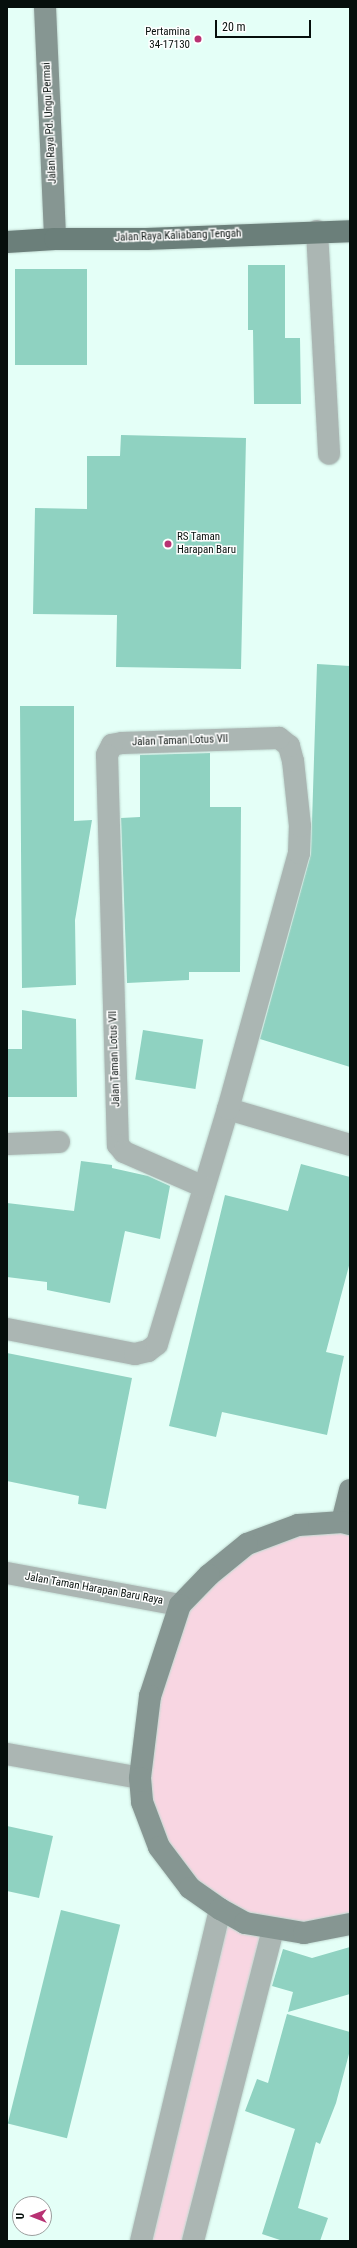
<!DOCTYPE html>
<html>
<head>
<meta charset="utf-8">
<style>
	body { margin:0 }
	#map { position:relative; width:357px; height:2248px; overflow:hidden; background:#e4fff7; font-family:"Roboto Condensed",sans-serif }
	div>[style] { position:absolute }
	[style*='--x'] { left:calc(var(--x)*1px); top:calc(var(--y)*1px); width:calc(var(--w)*1px); rotate:calc(var(--a)*1deg) }
	.green>* { inset:0; background:#f8d6e2 }
	.building>* { inset:0; background:#8fd2c1; transform-origin:0 0 }
	.roads { filter:drop-shadow(0 0 1px #c0d9d1) drop-shadow(0 0 1px #c0d9d1) }
	.street>* { height:22px; margin:-11px; padding:0 11px; transform-origin:11px; border-radius:11px; background:#abb6b3 }
	.secondary>* { height:22px; margin:-11px; padding:0 11px; transform-origin:11px; border-radius:11px; background:#869692 }
	.primary>* { height:22px; margin:-11px; padding:0 11px; transform-origin:11px; border-radius:11px; background:#6b7f7a }
	.dots>* { width:11px; height:11px; translate:-50% -50%; box-sizing:border-box; border:2px solid #fff; border-radius:50% }
	span { translate:-50% -50%; white-space:nowrap; text-align:center; line-height:1.15; -webkit-text-stroke:3px #fff; paint-order:stroke }
	.poi-label { font-size:11px; color:#060f0c }
	.right { translate:-100% -50%; text-align:right }
	.left { translate:0 -50%; text-align:left }
	.street-label { font-size:11px; color:#060f0c }
	.frame { position:absolute; inset:0; border:8px solid #060f0c; pointer-events:none }
	.north { position:absolute; left:12px; top:2196px; width:40px; height:40px; box-sizing:border-box; background:#fff; border:1px solid #9b9f9e; border-radius:50%; rotate:270deg; font-size:11px; font-weight:700; line-height:16px; text-align:center; color:#060f0c }
	.north::after { content:''; display:block; margin:auto; width:14px; height:18px; background:#b83273; clip-path:polygon(50% 0,100% 100%,50% 72%,0 100%) }
	.scale { position:absolute; left:215px; top:20px; width:96px; height:18px; box-sizing:border-box; border:2px solid #060f0c; border-top:0; padding-left:5px; font-size:12px; line-height:14px; white-space:nowrap; color:#060f0c; -webkit-text-stroke:3px #fff; paint-order:stroke }
</style>
</head>
<body>
<div id="map">
	<div class="green">
		<i style="clip-path:polygon(350px 1490px,350px 1924px,273px 1930px,193px 2241px,141px 2241px,220px 1909px,159px 1847px,140px 1778px,180px 1605px,247px 1544px,341px 1522px)"></i>
	</div>
	<div class="building">
		<i style="clip-path:polygon(248px 265px,285px 265px,285px 338px,300px 338px,301px 404px,254px 404px,253px 330px,248px 330px)"></i>
		<i style="left:15px;top:269px;width:72px;height:96px"></i>
		<i style="clip-path:polygon(121px 435px,246px 438px,241px 669px,116px 667px,117px 615px,33px 614px,35px 508px,87px 509px,87px 456px,120px 456px)"></i>
		<i style="clip-path:polygon(317px 664px,350px 666px,350px 1067px,260px 1039px,311px 854px)"></i>
		<i style="clip-path:polygon(20px 706px,74px 706px,74px 821px,92px 820px,75px 920px,76px 985px,22px 988px)"></i>
		<i style="clip-path:polygon(210px 753px,210px 807px,241px 807px,240px 972px,189px 972px,189px 980px,127px 983px,121px 818px,140px 817px,140px 755px)"></i>
		<i style="clip-path:polygon(22px 1010px,76px 1019px,77px 1097px,7px 1097px,7px 1049px,22px 1049px)"></i>
		<i style="left:143px;top:1030px;width:61px;height:50px;rotate:9deg"></i>
		<i style="clip-path:polygon(81px 1161px,112px 1165px,112px 1168px,148px 1176px,170px 1186px,160px 1239px,125px 1231px,110px 1303px,47px 1290px,47px 1282px,7px 1277px,7px 1203px,74px 1211px)"></i>
		<i style="clip-path:polygon(301px 1164px,350px 1177px,350px 1262px,326px 1352px,344px 1356px,327px 1435px,222px 1412px,216px 1437px,169px 1426px,225px 1195px,288px 1211px)"></i>
		<i style="clip-path:polygon(7px 1353px,132px 1378px,106px 1509px,78px 1504px,79px 1496px,7px 1481px)"></i>
		<i style="clip-path:polygon(7px 1826px,53px 1836px,39px 1898px,7px 1891px)"></i>
		<i style="left:61px;top:1910px;width:61px;height:220px;rotate:14deg"></i>
		<i style="clip-path:polygon(350px 1947px,350px 1994px,288px 2012px,293px 1992px,272px 1986px,283px 1949px,312px 1958px)"></i>
		<i style="clip-path:polygon(287px 2014px,350px 2032px,350px 2050px,336px 2103px,320px 2144px,316px 2142px,298px 2208px,328px 2218px,320px 2241px,283px 2241px,262px 2234px,295px 2129px,245px 2111px,257px 2079px,268px 2083px)"></i>
	</div>
	<div class="roads">
		<div class="street">
			<i style="--x:317;--y:231;--w:223;--a:86.9"></i>
			<i style="--x:228;--y:1109;--w:127;--a:16.4"></i>
			<i style="--x:7;--y:1144;--w:52;--a:-2.2"></i>
			<i style="--x:7;--y:1329;--w:130;--a:11.1"></i>
			<i style="--x:135;--y:1354;--w:13;--a:-13"></i>
			<i style="--x:148;--y:1351;--w:11;--a:-38"></i>
			<i style="--x:157;--y:1344;--w:245;--a:-73.2"></i>
			<i style="--x:228;--y:1109;--w:266;--a:-74.5"></i>
			<i style="--x:299;--y:853;--w:27;--a:-88"></i>
			<i style="--x:300;--y:826;--w:65;--a:-96.1"></i>
			<i style="--x:293;--y:761;--w:16;--a:-105"></i>
			<i style="--x:289;--y:746;--w:13;--a:-141"></i>
			<i style="--x:279;--y:738;--w:157;--a:178.2"></i>
			<i style="--x:122;--y:743;--w:10;--a:169"></i>
			<i style="--x:112;--y:745;--w:11;--a:117"></i>
			<i style="--x:107;--y:755;--w:390;--a:88.4"></i>
			<i style="--x:118;--y:1145;--w:9;--a:49"></i>
			<i style="--x:124;--y:1152;--w:87;--a:23.6"></i>
			<i style="--x:7;--y:1573;--w:176;--a:10.5"></i>
			<i style="--x:7;--y:1754;--w:135;--a:10.2"></i>
			<i style="--x:141;--y:2241;--w:341;--a:-76.6"></i>
			<i style="--x:193;--y:2241;--w:321;--a:-75.6"></i>
		</div>
		<div class="secondary">
			<i style="--x:45;--y:7;--w:232;--a:87.5"></i>
			<i style="--x:342;--y:1522;--w:33;--a:-76"></i>
			<i style="--x:350;--y:1524;--w:8;--a:-166"></i>
			<i style="--x:342;--y:1522;--w:44;--a:176.1"></i>
			<i style="--x:298;--y:1525;--w:54;--a:159.6"></i>
			<i style="--x:247;--y:1544;--w:49;--a:140.8"></i>
			<i style="--x:209;--y:1575;--w:42;--a:134"></i>
			<i style="--x:180;--y:1605;--w:96;--a:108.2"></i>
			<i style="--x:150;--y:1696;--w:83;--a:97"></i>
			<i style="--x:140;--y:1778;--w:24;--a:85"></i>
			<i style="--x:142;--y:1802;--w:48;--a:69.3"></i>
			<i style="--x:159;--y:1847;--w:51;--a:52.9"></i>
			<i style="--x:190;--y:1888;--w:37;--a:35"></i>
			<i style="--x:220;--y:1909;--w:29;--a:29"></i>
			<i style="--x:245;--y:1923;--w:60;--a:9.6"></i>
			<i style="--x:304;--y:1933;--w:47;--a:-11.1"></i>
		</div>
		<div class="primary">
			<i style="--x:7;--y:242;--w:48;--a:-3.6"></i>
			<i style="--x:55;--y:239;--w:91;--a:0"></i>
			<i style="--x:146;--y:239;--w:204;--a:-2.2"></i>
		</div>
	</div>
	<div class="dots">
		<i style="left:198px;top:39px;background:#b83273"></i>
		<i style="left:168px;top:544px;background:#b83273"></i>
	</div>
	<div class="poi-label">
		<span class="right" style="left:190px;top:39px">Pertamina<br>34-17130</span>
		<span class="left" style="left:177px;top:544px">RS Taman<br>Harapan Baru</span>
	</div>
	<div class="street-label">
		<span style="left:50px;top:123px;rotate:-93deg">Jalan Raya Pd. Ungu Permai</span>
		<span style="left:178px;top:236px;rotate:-2deg">Jalan Raya Kaliabang Tengah</span>
		<span style="left:180px;top:741px;rotate:-2deg">Jalan Taman Lotus VII</span>
		<span style="left:115px;top:1059px;rotate:-92deg">Jalan Taman Lotus VII</span>
		<span style="left:94px;top:1589px;rotate:10deg">Jalan Taman Harapan Baru Raya</span>
	</div>
	<div class="frame"></div>
	<div class="north">U</div>
	<div class="scale">20 m</div>
</div>
</body>
</html>
